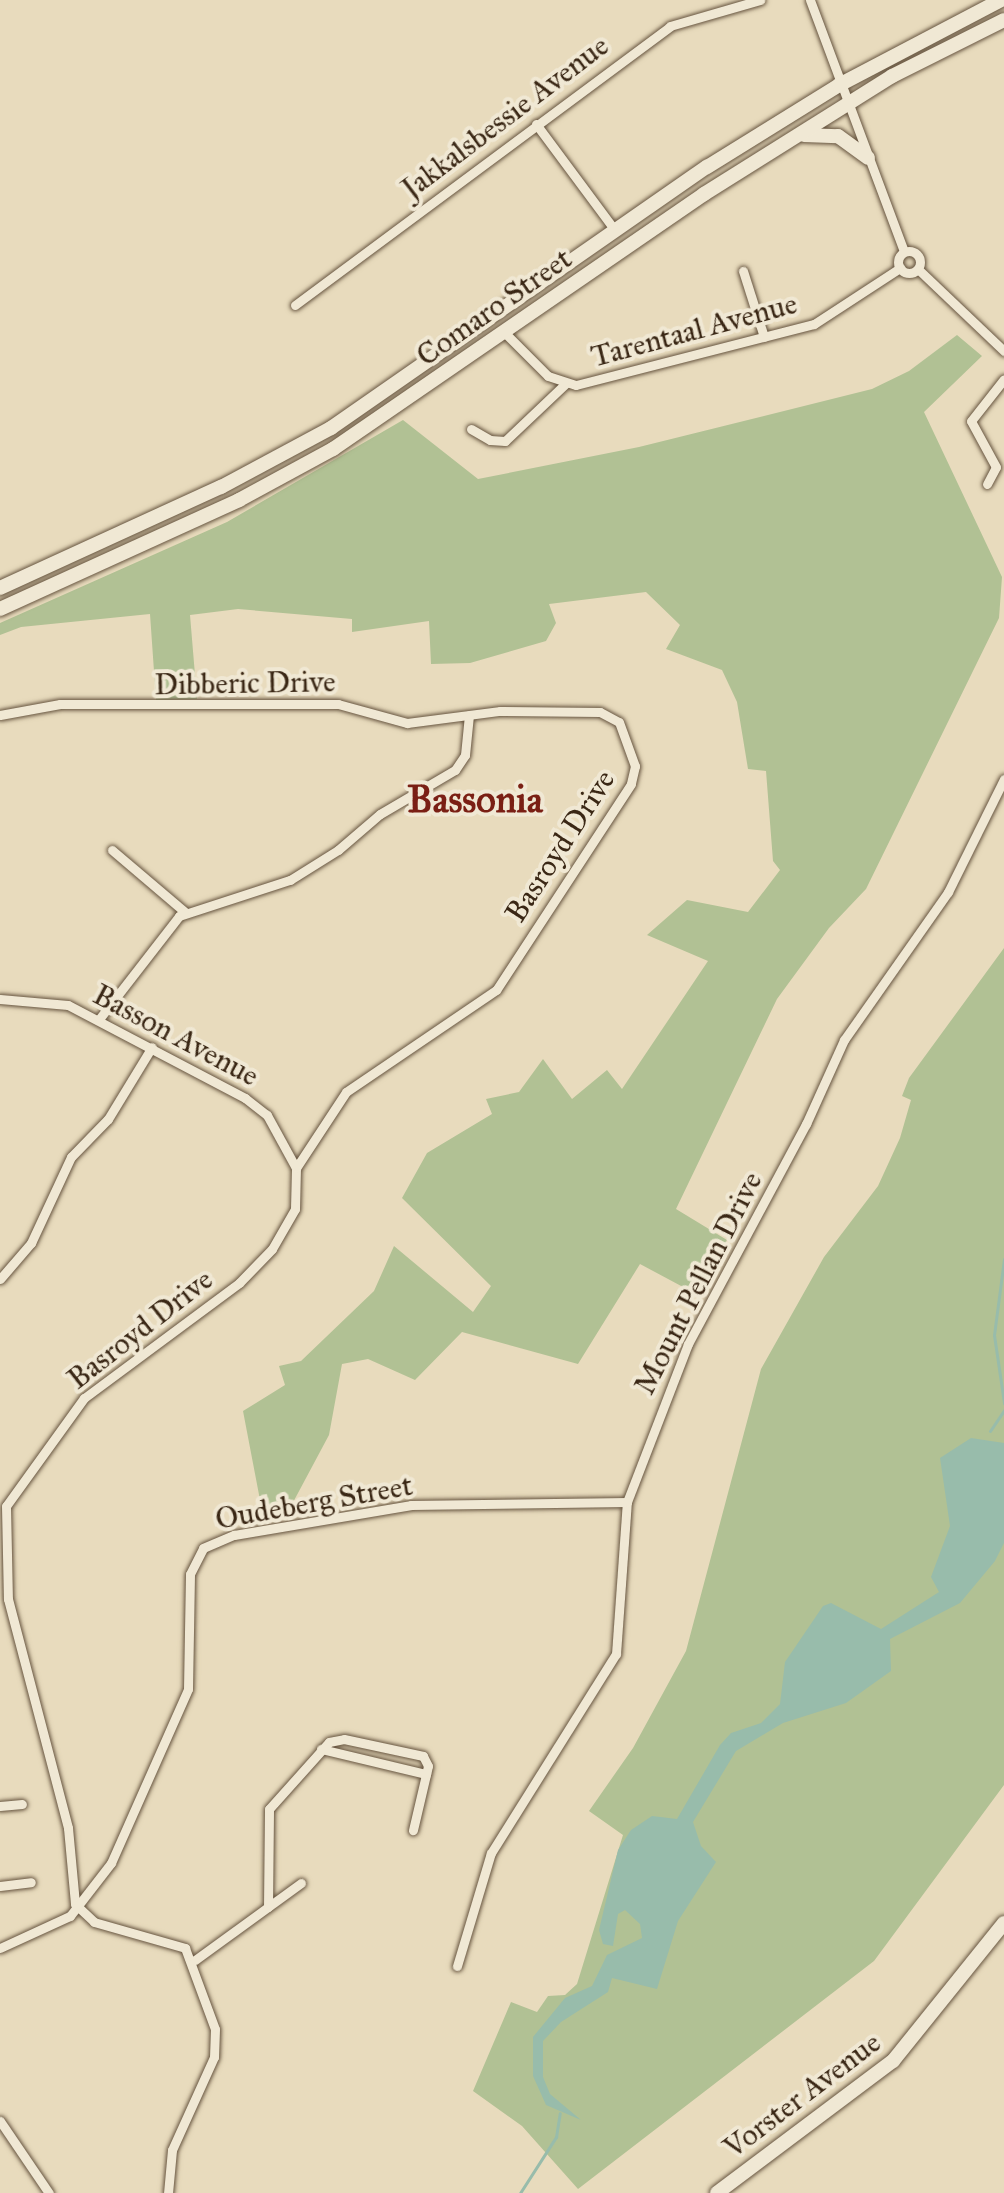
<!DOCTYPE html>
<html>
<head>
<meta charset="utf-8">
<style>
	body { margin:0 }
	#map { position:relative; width:1004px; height:2193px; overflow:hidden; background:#e8dbbd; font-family:"IM FELL Great Primer",serif }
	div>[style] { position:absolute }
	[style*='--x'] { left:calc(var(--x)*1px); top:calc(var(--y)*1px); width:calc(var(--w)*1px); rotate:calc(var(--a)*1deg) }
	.green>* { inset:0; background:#b1c194 }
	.water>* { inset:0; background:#98bcab }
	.stream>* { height:3px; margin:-1.5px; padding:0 1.5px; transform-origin:1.5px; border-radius:1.5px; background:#98bcab }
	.roads { filter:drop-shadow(0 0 2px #66543f) drop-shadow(0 0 2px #66543f) }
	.street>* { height:9px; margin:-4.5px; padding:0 4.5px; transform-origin:4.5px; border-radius:4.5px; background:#f0e8d4 }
	.street>.ring { margin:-4.5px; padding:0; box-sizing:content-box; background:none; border:9px solid #f0e8d4; border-radius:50% }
	.secondary>* { height:14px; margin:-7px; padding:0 7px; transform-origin:7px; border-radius:7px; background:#f0e8d4 }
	span { translate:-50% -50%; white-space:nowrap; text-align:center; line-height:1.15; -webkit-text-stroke:8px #f0e8d4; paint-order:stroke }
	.street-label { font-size:30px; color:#3a2715 }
	.district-label { font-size:38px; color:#7a1f14; font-weight:700 }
</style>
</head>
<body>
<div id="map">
	<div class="green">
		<i style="clip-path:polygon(957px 335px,982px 356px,924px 412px,1002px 577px,999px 618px,866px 889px,829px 928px,777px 999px,676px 1209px,727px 1240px,698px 1295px,640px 1264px,578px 1364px,462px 1332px,415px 1380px,368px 1359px,342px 1364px,329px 1435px,290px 1508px,264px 1521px,243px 1411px,285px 1385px,279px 1366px,301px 1361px,374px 1291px,394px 1246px,473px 1312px,491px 1286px,402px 1198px,427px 1153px,492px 1114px,486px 1099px,519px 1092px,543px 1059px,572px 1099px,607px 1070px,622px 1089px,708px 961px,647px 935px,687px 900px,748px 912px,780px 870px,773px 861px,766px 771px,748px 769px,737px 702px,722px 670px,666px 649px,680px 625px,646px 592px,549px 604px,556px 623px,546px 641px,470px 663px,431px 664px,429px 621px,352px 632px,352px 619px,238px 609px,190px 615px,197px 699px,156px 700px,150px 614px,21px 627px,0 635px,0 623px,227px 522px,403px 420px,478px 479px,639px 447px,872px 389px,909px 371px)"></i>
		<i style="clip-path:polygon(1004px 948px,1004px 1785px,874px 1961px,578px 2189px,522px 2126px,473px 2091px,511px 2002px,537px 2012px,548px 1996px,565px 1995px,577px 1984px,623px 1835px,589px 1811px,633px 1748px,686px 1651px,761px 1369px,824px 1257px,878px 1186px,900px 1138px,911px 1100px,902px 1096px,909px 1078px)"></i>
	</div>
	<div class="water">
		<i style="clip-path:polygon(971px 1438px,1004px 1443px,1004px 1543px,995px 1561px,960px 1603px,890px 1639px,891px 1671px,846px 1703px,783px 1723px,736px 1751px,693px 1822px,701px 1846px,716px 1862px,678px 1921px,657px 1989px,612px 1978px,608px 1992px,561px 2022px,543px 2041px,543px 2077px,550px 2094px,581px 2120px,546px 2105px,533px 2076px,533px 2037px,565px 1998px,592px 1986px,607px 1955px,642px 1938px,640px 1924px,625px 1910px,618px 1914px,613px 1946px,603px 1944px,599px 1930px,618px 1850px,631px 1830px,652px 1816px,677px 1819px,720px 1745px,731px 1733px,761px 1723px,780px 1704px,785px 1662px,823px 1606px,831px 1603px,881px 1629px,939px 1592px,931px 1577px,950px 1526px,940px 1458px)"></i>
	</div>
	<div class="stream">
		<i style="--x:1004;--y:1259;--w:77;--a:97.5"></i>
		<i style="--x:994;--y:1335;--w:69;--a:81.6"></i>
		<i style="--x:990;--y:1431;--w:25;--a:-56"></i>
		<i style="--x:520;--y:2193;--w:67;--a:-57.3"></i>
		<i style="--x:556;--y:2137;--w:24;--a:-81"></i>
	</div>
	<div class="roads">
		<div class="street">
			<i style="--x:810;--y:0;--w:268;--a:69.5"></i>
			<i style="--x:536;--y:124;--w:131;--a:53.4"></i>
			<i class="ring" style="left:898px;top:251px;width:13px;height:13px"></i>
			<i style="--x:918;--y:269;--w:119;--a:43.6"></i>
			<i style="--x:743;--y:271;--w:69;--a:72.3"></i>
			<i style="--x:295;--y:305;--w:467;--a:-36.6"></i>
			<i style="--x:670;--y:26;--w:94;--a:-16.1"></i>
			<i style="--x:504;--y:332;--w:62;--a:45"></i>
			<i style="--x:548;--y:376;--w:29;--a:18"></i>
			<i style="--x:576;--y:385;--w:246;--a:-14.4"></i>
			<i style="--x:814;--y:324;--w:103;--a:-33.1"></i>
			<i style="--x:471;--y:429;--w:22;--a:30"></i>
			<i style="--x:490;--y:440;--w:15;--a:4"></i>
			<i style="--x:505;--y:441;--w:83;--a:-43.5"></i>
			<i style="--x:987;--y:484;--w:19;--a:-62"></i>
			<i style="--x:996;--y:467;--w:52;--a:-118.5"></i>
			<i style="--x:971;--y:421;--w:53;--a:-51.8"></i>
			<i style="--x:0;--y:715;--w:61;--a:-10.4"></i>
			<i style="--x:60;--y:704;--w:278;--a:0"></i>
			<i style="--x:338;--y:704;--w:72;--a:15.4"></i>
			<i style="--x:407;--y:723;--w:94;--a:-7.4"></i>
			<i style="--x:500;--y:711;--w:100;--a:0.6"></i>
			<i style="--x:600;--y:712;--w:21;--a:28"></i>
			<i style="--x:619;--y:722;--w:47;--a:70"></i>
			<i style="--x:635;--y:766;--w:18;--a:103"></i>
			<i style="--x:631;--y:784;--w:246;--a:123.2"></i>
			<i style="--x:496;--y:990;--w:181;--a:145.8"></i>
			<i style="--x:346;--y:1092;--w:91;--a:123.3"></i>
			<i style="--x:296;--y:1168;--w:41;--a:91.4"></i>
			<i style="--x:295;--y:1209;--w:46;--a:119.9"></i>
			<i style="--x:272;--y:1249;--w:47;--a:134.1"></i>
			<i style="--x:239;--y:1283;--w:193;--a:143.4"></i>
			<i style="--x:84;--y:1398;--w:133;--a:125.8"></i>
			<i style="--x:6;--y:1506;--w:93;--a:88.8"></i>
			<i style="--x:8;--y:1599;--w:237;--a:75.3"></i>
			<i style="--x:68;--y:1828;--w:76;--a:84.7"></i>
			<i style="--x:75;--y:1904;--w:26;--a:43"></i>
			<i style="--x:94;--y:1922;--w:95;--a:15.9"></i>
			<i style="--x:185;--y:1948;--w:86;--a:69.7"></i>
			<i style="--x:215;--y:2029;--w:28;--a:92"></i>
			<i style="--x:214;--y:2057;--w:102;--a:114.3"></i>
			<i style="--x:172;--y:2150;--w:43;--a:95.3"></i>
			<i style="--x:112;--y:850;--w:97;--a:40.4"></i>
			<i style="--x:0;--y:999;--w:68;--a:5"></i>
			<i style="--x:68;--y:1005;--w:200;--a:27.7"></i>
			<i style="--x:245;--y:1098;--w:28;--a:38"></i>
			<i style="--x:267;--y:1115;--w:60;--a:61.3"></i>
			<i style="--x:100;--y:1018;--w:129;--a:-52.2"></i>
			<i style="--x:179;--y:916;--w:117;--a:-18"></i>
			<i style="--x:290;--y:880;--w:57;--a:-32"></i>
			<i style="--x:338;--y:850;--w:55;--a:-40.6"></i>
			<i style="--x:380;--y:814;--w:87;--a:-30.4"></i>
			<i style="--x:455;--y:770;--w:18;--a:-56"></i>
			<i style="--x:465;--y:755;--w:40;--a:-84.3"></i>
			<i style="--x:0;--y:1279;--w:48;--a:-49.3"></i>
			<i style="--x:31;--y:1243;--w:95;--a:-65.1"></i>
			<i style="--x:71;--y:1157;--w:53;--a:-45.8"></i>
			<i style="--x:108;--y:1119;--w:84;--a:-58.6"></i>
			<i style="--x:321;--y:1749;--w:108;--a:13.4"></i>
			<i style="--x:0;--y:1806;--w:22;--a:-5"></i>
			<i style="--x:0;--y:1886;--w:31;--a:-7"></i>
			<i style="--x:268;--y:1907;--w:98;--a:-89.4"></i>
			<i style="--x:269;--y:1809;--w:90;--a:-48.2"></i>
			<i style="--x:329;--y:1742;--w:15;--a:-11"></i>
			<i style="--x:344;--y:1739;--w:81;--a:12.1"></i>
			<i style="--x:423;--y:1756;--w:11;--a:63"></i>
			<i style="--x:428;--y:1766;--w:66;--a:103.2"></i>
			<i style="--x:0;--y:1948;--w:77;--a:-24.6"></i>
			<i style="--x:70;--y:1916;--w:67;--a:-52.3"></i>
			<i style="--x:111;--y:1863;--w:190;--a:-66.1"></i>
			<i style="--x:188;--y:1689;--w:115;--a:-89"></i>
			<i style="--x:190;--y:1574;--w:29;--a:-63"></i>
			<i style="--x:203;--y:1548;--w:34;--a:-23"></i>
			<i style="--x:234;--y:1535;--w:180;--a:-9.6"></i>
			<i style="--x:411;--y:1505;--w:216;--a:-0.8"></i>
			<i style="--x:195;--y:1960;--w:131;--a:-36"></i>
			<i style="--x:457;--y:1966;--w:118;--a:-73.3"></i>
			<i style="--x:491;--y:1853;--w:235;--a:-57.9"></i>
			<i style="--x:616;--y:1654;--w:152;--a:-85.9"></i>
			<i style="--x:627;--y:1502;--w:169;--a:-68.9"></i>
			<i style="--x:688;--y:1344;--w:250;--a:-61.8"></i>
			<i style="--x:806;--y:1124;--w:92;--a:-65.7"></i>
			<i style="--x:844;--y:1040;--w:181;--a:-54.9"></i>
			<i style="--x:948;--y:892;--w:126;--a:-63.6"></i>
			<i style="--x:0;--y:2121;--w:87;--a:55.8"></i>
		</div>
		<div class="secondary">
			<i style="--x:804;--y:135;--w:34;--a:2"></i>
			<i style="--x:838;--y:136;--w:37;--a:36"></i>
			<i style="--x:0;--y:588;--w:243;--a:-24.6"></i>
			<i style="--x:221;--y:487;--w:125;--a:-28.2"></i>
			<i style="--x:331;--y:428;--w:458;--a:-34.8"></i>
			<i style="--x:707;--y:167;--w:155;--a:-31.8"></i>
			<i style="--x:839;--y:85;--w:183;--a:-27.7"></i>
			<i style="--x:0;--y:609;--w:263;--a:-24.5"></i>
			<i style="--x:239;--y:500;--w:107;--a:-28.5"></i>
			<i style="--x:333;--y:449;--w:450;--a:-34.5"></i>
			<i style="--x:704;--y:194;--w:222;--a:-32.1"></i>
			<i style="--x:892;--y:76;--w:125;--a:-26.6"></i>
			<i style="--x:717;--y:2193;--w:220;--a:-36.9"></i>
			<i style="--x:893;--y:2061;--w:177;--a:-51.2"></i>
		</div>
	</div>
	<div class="street-label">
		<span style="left:505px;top:117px;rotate:-37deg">Jakkalsbessie Avenue</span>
		<span style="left:494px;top:307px;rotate:-35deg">Comaro Street</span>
		<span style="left:694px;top:330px;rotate:-15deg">Tarentaal Avenue</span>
		<span style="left:245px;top:683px;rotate:-1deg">Dibberic Drive</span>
		<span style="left:560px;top:846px;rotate:-57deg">Basroyd Drive</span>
		<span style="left:176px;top:1035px;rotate:28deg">Basson Avenue</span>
		<span style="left:698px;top:1283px;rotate:-63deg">Mount Pellan Drive</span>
		<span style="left:140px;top:1329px;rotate:-38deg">Basroyd Drive</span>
		<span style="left:314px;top:1502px;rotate:-10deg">Oudeberg Street</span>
		<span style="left:802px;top:2095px;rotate:-37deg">Vorster Avenue</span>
	</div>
	<div class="district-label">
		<span style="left:475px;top:800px">Bassonia</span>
	</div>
</div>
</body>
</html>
